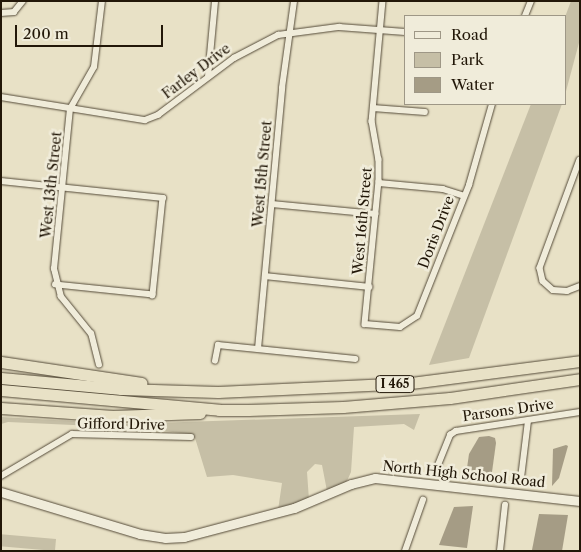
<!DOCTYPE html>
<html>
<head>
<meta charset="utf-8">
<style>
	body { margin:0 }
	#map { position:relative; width:581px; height:552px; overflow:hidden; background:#e8e1c6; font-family:"Libre Caslon Text",serif }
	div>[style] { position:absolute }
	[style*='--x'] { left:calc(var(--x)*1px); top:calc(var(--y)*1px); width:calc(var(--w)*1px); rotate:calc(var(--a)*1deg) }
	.green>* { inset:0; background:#c6bfa6; transform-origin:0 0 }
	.water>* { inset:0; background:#a59c85 }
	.roads { filter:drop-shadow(0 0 1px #544a38) drop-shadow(0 0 1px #544a38) }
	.street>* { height:5.5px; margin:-2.75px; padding:0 2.75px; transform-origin:2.75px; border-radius:2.75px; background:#f0ecda }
	.secondary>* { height:9px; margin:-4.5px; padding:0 4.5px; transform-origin:4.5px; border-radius:4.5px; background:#f0ecda }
	.highway>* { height:11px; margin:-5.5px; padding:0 5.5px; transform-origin:5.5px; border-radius:5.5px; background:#e8e1c6 }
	span { translate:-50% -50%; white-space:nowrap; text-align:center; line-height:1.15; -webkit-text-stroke:5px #f0ecda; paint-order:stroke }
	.shield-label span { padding:1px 4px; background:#f0ecda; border:1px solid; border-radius:4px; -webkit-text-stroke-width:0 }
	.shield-label { font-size:12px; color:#221708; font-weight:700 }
	.street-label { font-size:14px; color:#221708 }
	.frame { position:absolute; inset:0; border:2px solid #221708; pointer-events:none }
	.legend { position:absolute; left:404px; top:15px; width:162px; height:90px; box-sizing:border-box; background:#f0ecda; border:1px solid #9e9786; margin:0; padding:6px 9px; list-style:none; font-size:15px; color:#221708 }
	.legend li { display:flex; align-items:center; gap:10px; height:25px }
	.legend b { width:25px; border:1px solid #9e9786 }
	.scale { position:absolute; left:15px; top:25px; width:148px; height:22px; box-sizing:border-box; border:2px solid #221708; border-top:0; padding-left:6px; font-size:15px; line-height:18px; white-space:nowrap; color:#221708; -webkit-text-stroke:4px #f0ecda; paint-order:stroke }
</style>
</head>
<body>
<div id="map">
	<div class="green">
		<i style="clip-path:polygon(571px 1px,580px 1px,580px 39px,565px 95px,565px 17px)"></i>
		<i style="clip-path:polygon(531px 104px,562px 104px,469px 358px,429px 365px)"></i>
		<i style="clip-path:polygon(420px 414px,414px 430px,404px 424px,354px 427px,351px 472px,346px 483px,327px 491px,322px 465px,315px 464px,307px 472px,309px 500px,278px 510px,282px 483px,233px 475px,207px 477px,195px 438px,190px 434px,138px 428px,8px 422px,1px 424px,1px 417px,126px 424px)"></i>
		<i style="left:56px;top:539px;width:12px;height:55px;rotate:95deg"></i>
	</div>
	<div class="water">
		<i style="clip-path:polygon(489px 436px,495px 438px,496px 443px,492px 472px,487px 477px,475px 475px,467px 468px,469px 454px,479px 437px)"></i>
		<i style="clip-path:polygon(566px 445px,568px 446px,559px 478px,552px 486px,553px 449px)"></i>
		<i style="clip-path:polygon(473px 506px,467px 548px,439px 545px,454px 507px)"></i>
		<i style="clip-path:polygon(539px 514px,568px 515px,562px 551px,532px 550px)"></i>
	</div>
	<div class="roads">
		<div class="street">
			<i style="--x:383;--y:1;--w:121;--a:95.2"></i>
			<i style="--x:372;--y:121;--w:39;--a:80"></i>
			<i style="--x:379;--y:159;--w:22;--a:90"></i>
			<i style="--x:379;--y:181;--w:144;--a:95.6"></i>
			<i style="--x:365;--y:324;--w:35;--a:5"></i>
			<i style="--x:400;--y:327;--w:20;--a:-33"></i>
			<i style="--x:417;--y:316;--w:141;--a:-68.3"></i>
			<i style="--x:469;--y:185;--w:84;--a:-74.1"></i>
			<i style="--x:1;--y:13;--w:13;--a:-4"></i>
			<i style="--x:14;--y:12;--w:14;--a:-51"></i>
			<i style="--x:525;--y:16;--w:16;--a:-68"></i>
			<i style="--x:208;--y:77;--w:76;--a:-84.7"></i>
			<i style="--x:1;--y:97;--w:146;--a:9.1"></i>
			<i style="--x:145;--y:120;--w:14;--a:-21"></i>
			<i style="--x:158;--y:115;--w:95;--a:-36.9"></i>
			<i style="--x:234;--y:58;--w:50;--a:-27.6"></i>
			<i style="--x:278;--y:35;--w:62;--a:-7.5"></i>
			<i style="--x:339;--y:27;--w:66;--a:4.3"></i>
			<i style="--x:373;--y:108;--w:52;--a:4.4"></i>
			<i style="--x:580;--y:160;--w:115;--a:110.3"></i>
			<i style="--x:540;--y:268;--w:13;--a:77"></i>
			<i style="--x:543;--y:281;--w:13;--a:42"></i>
			<i style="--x:553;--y:290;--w:14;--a:4"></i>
			<i style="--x:567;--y:291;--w:14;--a:-21"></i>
			<i style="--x:1;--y:181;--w:163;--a:6"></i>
			<i style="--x:163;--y:198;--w:98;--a:95.9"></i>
			<i style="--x:153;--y:295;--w:98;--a:-174.1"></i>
			<i style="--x:379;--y:183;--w:64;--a:5.4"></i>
			<i style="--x:443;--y:189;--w:22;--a:18"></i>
			<i style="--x:272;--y:204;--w:104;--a:5.5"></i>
			<i style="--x:265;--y:276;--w:105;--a:6"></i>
			<i style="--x:258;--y:349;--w:262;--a:-84.7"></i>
			<i style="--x:282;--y:88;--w:88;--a:-82.1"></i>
			<i style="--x:215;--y:361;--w:16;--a:-79"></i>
			<i style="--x:218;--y:345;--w:138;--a:5.8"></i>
			<i style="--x:99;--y:365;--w:32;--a:-104"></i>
			<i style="--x:91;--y:334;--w:48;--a:-129"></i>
			<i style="--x:61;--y:297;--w:29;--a:-104"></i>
			<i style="--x:54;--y:269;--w:161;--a:-84.3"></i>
			<i style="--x:70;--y:109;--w:48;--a:-60.3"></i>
			<i style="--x:94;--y:67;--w:66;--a:-83.1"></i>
			<i style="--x:436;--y:470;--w:38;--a:-68"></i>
			<i style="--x:450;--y:435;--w:7;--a:-34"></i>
			<i style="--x:456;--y:431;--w:125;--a:-8.7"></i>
			<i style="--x:1;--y:476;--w:82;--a:-30.6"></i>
			<i style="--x:72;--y:434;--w:119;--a:1.4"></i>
			<i style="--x:521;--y:478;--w:57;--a:-83"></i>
			<i style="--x:405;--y:551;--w:54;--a:-70.6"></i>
			<i style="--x:500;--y:551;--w:46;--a:-83.8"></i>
		</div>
		<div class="secondary">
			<i style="--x:1;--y:492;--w:145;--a:16.8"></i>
			<i style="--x:140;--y:534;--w:25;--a:9"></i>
			<i style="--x:165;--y:538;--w:19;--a:-3"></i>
			<i style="--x:184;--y:537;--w:114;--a:-14.8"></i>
			<i style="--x:294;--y:508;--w:62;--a:-22.8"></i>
			<i style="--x:351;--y:484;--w:25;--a:-14"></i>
			<i style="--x:375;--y:478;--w:206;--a:6.4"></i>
		</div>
		<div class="highway">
			<i style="--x:1;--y:362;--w:142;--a:8.5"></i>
			<i style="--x:1;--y:378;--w:121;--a:5.2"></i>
			<i style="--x:121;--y:389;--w:97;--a:1.8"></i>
			<i style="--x:218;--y:392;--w:193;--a:-2.7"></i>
			<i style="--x:411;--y:383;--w:170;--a:-7.4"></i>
			<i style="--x:1;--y:390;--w:219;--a:5.2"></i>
			<i style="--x:219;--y:410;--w:29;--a:0"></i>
			<i style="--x:248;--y:410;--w:95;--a:-1.8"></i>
			<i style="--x:343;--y:407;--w:107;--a:-4.8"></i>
			<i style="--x:450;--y:398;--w:131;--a:-8.3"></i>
			<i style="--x:1;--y:408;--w:112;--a:4.1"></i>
			<i style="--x:113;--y:416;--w:87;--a:-2"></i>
		</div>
	</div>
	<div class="shield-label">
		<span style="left:395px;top:384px">I 465</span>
	</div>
	<div class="street-label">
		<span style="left:196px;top:71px;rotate:-37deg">Farley Drive</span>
		<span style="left:262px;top:174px;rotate:-85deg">West 15th Street</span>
		<span style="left:51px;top:185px;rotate:-84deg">West 13th Street</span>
		<span style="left:362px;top:221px;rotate:-85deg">West 16th Street</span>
		<span style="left:436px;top:232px;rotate:-69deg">Doris Drive</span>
		<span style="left:508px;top:410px;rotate:-8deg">Parsons Drive</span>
		<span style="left:121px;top:424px;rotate:1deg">Gifford Drive</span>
		<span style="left:464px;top:474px;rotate:6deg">North High School Road</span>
	</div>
	<div class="frame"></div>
	<ul class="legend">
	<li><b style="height:6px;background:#f0ecda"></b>Road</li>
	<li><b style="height:14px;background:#c6bfa6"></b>Park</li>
	<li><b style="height:14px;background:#a59c85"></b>Water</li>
	</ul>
	<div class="scale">200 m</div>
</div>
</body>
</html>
